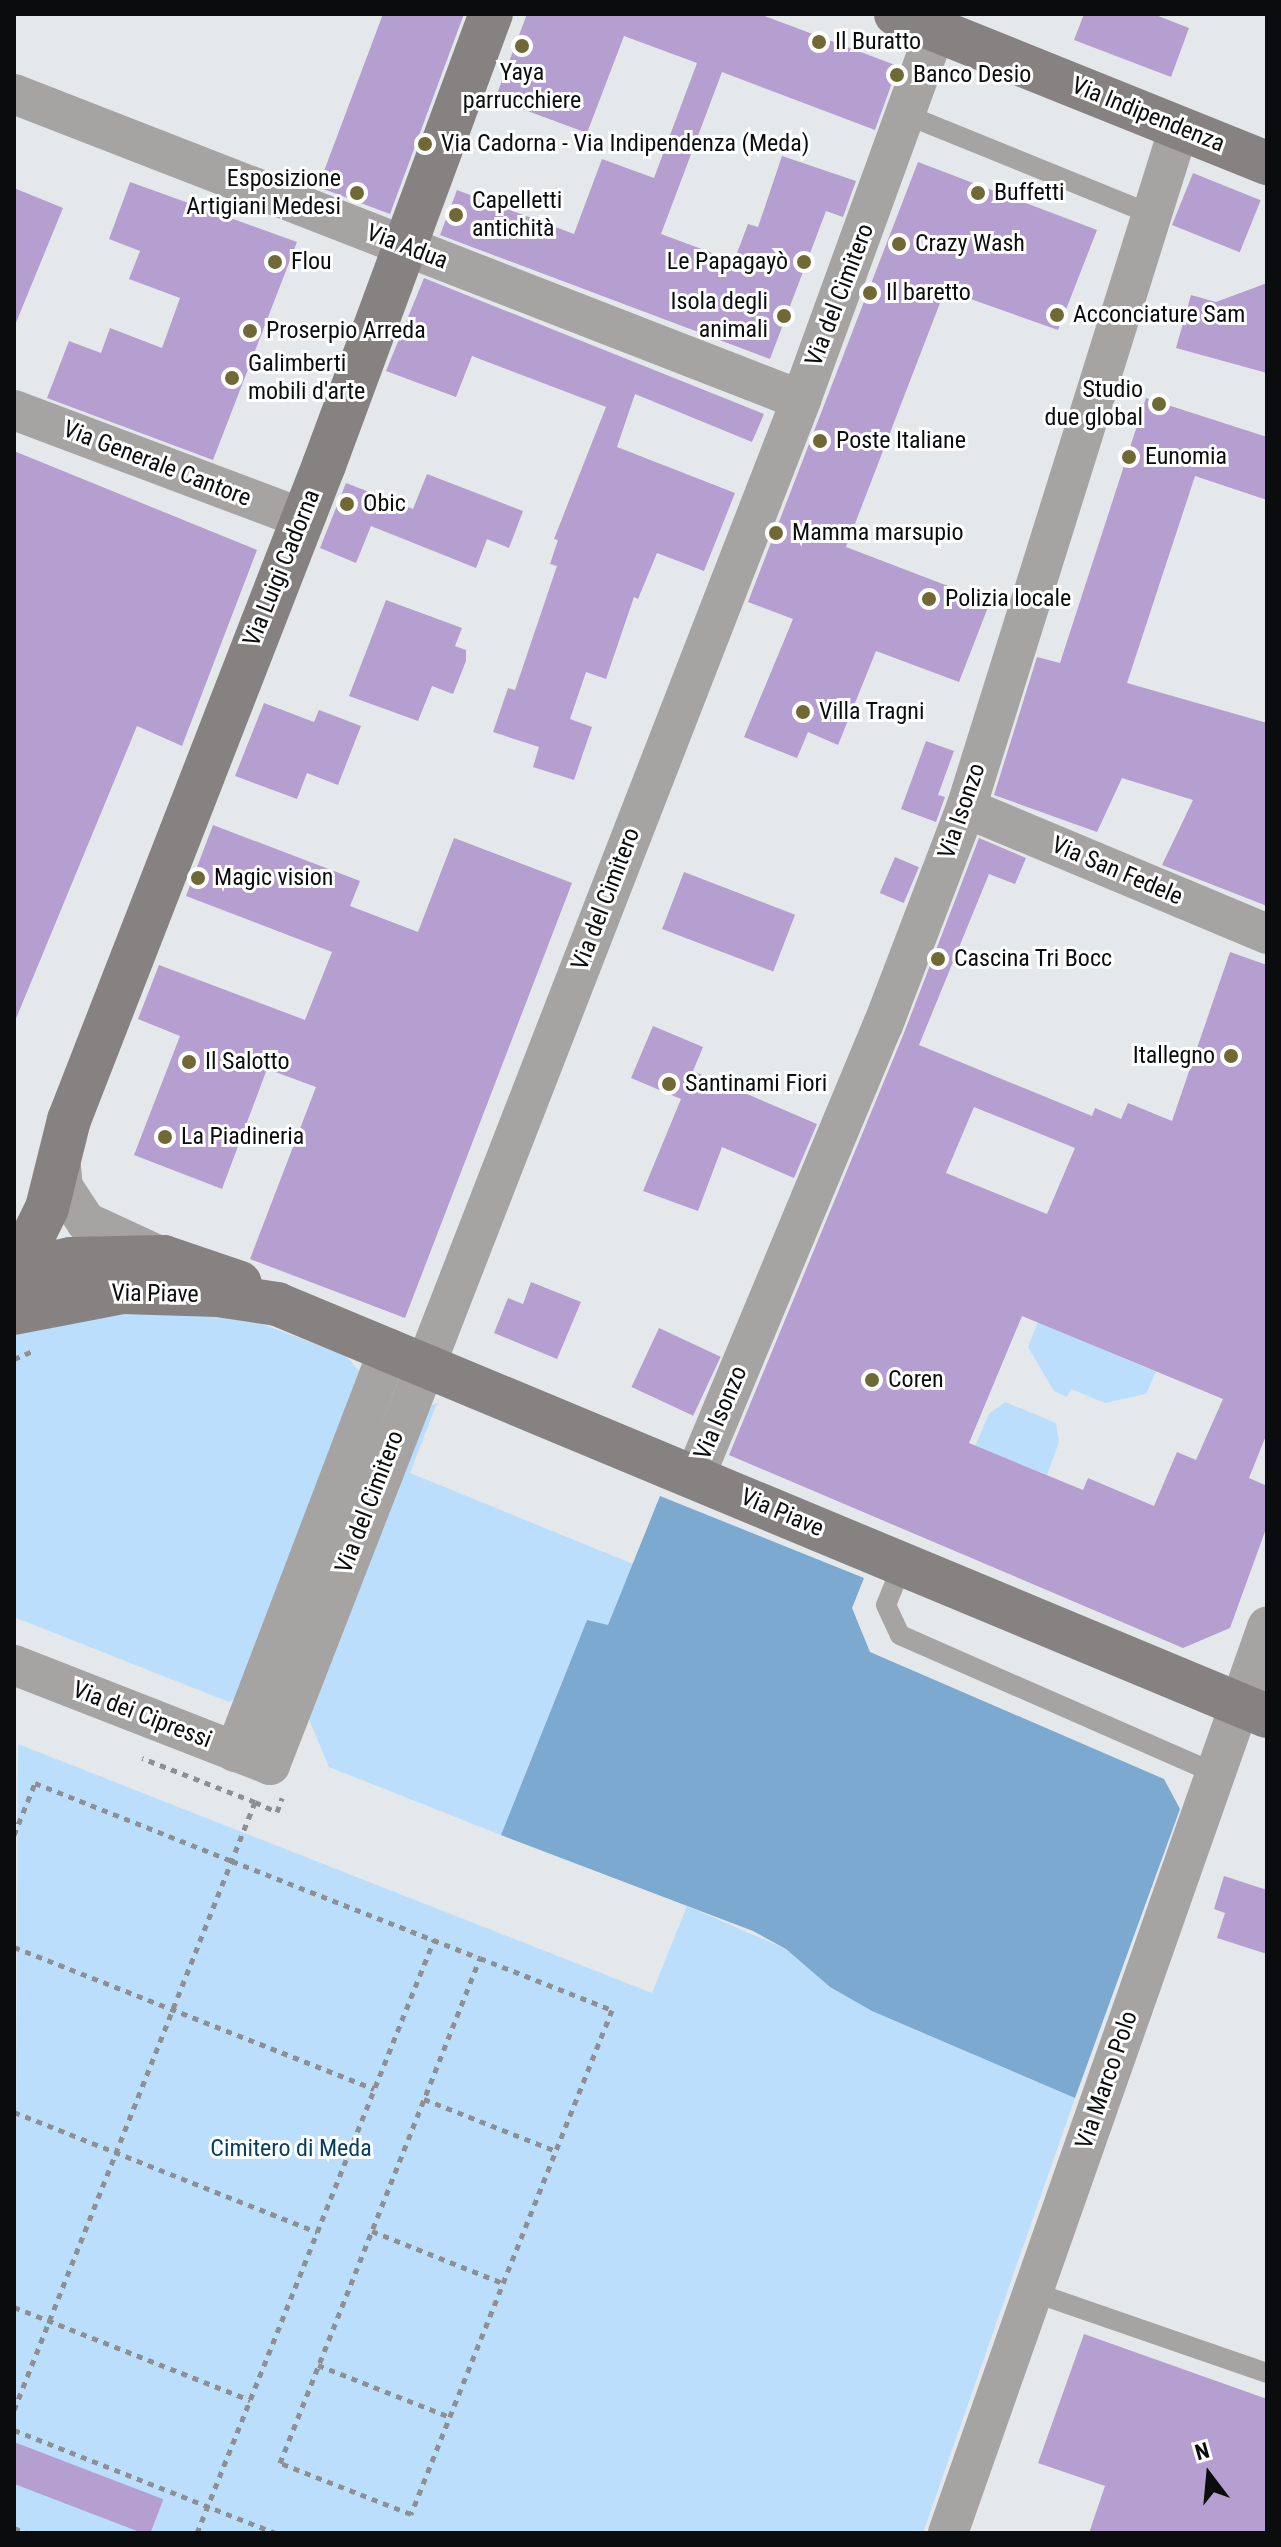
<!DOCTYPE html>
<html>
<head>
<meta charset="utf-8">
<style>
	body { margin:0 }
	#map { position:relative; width:1281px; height:2547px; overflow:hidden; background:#e4e8eb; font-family:"Roboto Condensed",sans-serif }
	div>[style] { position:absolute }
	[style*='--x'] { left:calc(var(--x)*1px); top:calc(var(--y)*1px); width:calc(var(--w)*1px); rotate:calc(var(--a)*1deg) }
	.green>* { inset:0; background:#badefc }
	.forest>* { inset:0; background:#7ba9cf }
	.building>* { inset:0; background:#b49fd0; transform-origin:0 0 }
	.path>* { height:5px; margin-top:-2.5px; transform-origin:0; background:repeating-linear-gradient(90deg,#8d9092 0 6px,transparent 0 12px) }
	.lane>* { height:20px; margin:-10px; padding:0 10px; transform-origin:10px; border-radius:10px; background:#a6a3a3 }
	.street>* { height:40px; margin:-20px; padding:0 20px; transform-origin:20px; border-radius:20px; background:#a6a3a3 }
	.secondary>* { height:44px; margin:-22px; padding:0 22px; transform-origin:22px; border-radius:22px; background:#868282 }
	.dots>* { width:22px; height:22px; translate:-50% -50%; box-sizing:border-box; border:4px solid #fff; border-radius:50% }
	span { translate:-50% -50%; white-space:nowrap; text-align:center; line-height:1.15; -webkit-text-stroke:6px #fff; paint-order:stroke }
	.poi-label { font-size:24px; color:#0a0c0d }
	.left { translate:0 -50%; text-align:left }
	.right { translate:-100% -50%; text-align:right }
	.street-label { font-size:24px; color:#0a0c0d }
	.park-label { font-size:24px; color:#063f64 }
	.frame { position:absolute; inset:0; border:16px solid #0a0c0d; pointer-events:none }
	.north { position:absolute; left:1169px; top:2435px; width:80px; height:80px; -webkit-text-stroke:6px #fff; paint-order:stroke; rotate:344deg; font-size:22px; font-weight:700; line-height:32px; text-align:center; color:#0a0c0d }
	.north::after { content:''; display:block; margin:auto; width:28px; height:36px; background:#0a0c0d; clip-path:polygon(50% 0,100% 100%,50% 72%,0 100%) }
</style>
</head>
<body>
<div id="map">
	<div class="green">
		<i style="clip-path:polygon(79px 1311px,243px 1317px,345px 1355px,359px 1371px,241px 1695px,229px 1702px,14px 1617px,14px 1329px)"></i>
		<i style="clip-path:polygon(1038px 1322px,1156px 1372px,1146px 1394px,1105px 1403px,1071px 1389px,1067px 1397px,1054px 1391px,1028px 1347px)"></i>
		<i style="clip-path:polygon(1005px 1402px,1056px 1423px,1059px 1442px,1047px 1475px,975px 1446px,989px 1414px)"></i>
		<i style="clip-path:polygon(437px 1403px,410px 1473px,633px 1564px,608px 1626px,587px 1620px,501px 1835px,329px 1767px,305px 1710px,417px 1411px)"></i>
		<i style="clip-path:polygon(18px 1744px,652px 1993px,687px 1906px,786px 1949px,830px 1987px,872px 2011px,1075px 2098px,923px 2533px,14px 2533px)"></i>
	</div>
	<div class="forest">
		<i style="clip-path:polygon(660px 1496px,864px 1578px,852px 1608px,870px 1652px,1164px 1779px,1180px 1809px,1075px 2098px,872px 2011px,830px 1987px,786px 1949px,753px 1931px,501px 1835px,587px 1620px,608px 1625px)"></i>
	</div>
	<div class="building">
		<i style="clip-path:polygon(383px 14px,464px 14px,390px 214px,318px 187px)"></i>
		<i style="clip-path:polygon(527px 14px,759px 14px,898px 66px,875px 130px,722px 72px,661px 234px,734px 261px,748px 224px,758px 227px,782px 156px,856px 181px,843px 217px,826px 211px,770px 359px,440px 235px,457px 190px,574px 234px,602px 159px,654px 178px,697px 63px,624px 36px,587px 133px,495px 99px)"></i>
		<i style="clip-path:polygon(1084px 14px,1153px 14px,1189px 28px,1171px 77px,1074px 40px)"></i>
		<i style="clip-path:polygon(918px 162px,1097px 230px,1058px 330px,945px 290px,846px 547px,990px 602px,959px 682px,876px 651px,838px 745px,808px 732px,797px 758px,744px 737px,793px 619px,748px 602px)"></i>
		<i style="left:1193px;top:173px;width:73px;height:56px;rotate:22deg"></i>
		<i style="clip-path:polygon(130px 182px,297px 242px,213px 460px,47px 398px,69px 341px,101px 353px,110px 328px,162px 348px,180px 298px,129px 279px,140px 251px,109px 239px)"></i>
		<i style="clip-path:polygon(14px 188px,63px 208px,15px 325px,14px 325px)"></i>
		<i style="clip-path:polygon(424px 278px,764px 414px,752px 442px,635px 394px,617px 447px,735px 493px,704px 571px,657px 553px,638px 599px,634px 597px,606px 679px,586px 672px,570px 719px,592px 727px,574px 780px,533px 767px,539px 747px,493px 732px,508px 688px,515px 690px,557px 566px,550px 564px,558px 540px,554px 539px,606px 407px,472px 356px,456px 397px,386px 371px)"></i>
		<i style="clip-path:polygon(1267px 283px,1267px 373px,1176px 348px,1191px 295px,1216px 302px)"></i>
		<i style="clip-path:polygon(1146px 398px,1267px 437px,1267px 500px,1195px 476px,1127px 683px,1267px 723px,1267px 906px,1162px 865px,1193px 800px,1122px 778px,1097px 832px,994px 795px,1037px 657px,1060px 663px)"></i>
		<i style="clip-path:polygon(14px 451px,257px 550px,182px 746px,137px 726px,15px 1021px)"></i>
		<i style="clip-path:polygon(427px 474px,523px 511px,509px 548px,487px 539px,476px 568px,371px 526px,356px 563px,320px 548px,346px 483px,413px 509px)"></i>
		<i style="clip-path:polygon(386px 600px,462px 628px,455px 646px,466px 650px,466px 661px,453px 694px,432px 686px,418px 721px,349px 696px)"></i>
		<i style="clip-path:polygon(264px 703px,314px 722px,319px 710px,361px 726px,338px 785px,307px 773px,297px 799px,235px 776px)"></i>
		<i style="clip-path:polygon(926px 741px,954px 751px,938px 795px,945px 797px,936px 822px,901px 809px)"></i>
		<i style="clip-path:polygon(213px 825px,360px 881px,350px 906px,418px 932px,454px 838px,572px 883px,405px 1318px,250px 1259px,316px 1087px,267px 1069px,222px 1189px,134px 1155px,180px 1036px,138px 1019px,159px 965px,305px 1020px,332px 952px,186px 896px)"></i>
		<i style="clip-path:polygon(evenodd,979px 838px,1026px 858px,1015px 884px,989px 874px,919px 1045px,1092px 1116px,1095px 1108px,1121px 1119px,1128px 1103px,1172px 1121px,1230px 952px,1267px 965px,1267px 1433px,1249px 1478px,1267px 1486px,1267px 1526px,1230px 1628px,1183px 1648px,729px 1455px,904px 1033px,979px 838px,974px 1107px,1075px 1148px,1047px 1214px,946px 1173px,974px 1107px,979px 838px,1022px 1316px,1223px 1399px,1196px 1460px,1177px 1452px,1154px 1506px,1088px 1478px,1083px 1490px,969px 1443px,1022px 1316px)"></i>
		<i style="left:895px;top:857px;width:26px;height:39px;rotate:23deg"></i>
		<i style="left:684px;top:872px;width:119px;height:61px;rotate:21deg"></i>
		<i style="clip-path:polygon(653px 1026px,703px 1047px,693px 1071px,817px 1124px,794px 1178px,722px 1147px,698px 1211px,643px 1191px,681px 1099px,631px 1078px)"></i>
		<i style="clip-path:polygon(531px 1282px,581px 1302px,557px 1359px,494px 1333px,508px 1298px,523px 1304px)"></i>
		<i style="left:659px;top:1328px;width:68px;height:65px;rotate:25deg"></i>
		<i style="clip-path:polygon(1224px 1876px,1267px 1890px,1267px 1954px,1217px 1938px,1225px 1913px,1214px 1909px)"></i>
		<i style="clip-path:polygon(1084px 2334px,1267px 2399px,1267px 2533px,1089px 2533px,1105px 2486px,1038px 2463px)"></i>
		<i style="left:14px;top:2442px;width:160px;height:39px;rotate:21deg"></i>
	</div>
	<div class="path">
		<i style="--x:14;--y:1359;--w:23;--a:-23"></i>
		<i style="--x:255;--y:1802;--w:24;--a:24"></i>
		<i style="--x:277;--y:1812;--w:15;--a:-70"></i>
		<i style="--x:14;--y:1835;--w:56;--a:-68"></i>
		<i style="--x:35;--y:1783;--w:212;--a:21.6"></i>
		<i style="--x:232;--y:1861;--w:266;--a:21.4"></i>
		<i style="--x:480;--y:1958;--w:142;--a:21.5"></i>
		<i style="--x:612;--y:2010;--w:543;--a:111.74"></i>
		<i style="--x:411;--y:2514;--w:141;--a:-158.7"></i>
		<i style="--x:280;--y:2463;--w:543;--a:-68.39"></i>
		<i style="--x:14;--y:1947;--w:387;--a:21.5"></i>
		<i style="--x:424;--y:2099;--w:142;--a:21.5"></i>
		<i style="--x:14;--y:2112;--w:326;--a:21.6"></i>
		<i style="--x:372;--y:2231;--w:141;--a:21.7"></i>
		<i style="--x:14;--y:2307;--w:254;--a:21.5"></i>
		<i style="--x:318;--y:2365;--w:142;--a:21.5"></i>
		<i style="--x:14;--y:2410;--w:654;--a:-68.38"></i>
		<i style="--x:255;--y:1802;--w:121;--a:-158.7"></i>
		<i style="--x:14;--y:2430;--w:281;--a:21.5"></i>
		<i style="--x:14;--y:2528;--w:14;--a:21"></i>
		<i style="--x:197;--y:2533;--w:639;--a:-68.22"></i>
	</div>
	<div class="lane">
		<i style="--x:907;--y:115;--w:263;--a:22.1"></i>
		<i style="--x:903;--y:1563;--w:45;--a:112"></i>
		<i style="--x:886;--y:1605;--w:33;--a:65"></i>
		<i style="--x:900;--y:1635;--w:344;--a:23.7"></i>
		<i style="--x:1033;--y:2292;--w:248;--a:19.1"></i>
	</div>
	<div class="street">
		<i style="--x:14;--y:94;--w:844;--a:21.25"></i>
		<i style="--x:14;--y:410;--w:307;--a:20.6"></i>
		<i style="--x:966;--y:808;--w:326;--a:22.7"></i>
		<i style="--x:60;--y:1155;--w:32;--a:85"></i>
		<i style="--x:63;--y:1187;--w:42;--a:56.7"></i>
		<i style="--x:86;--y:1222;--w:81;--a:24.7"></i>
		<i style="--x:695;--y:1476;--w:489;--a:-67.4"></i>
		<i style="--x:883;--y:1025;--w:232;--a:-69.1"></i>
		<i style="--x:966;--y:808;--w:713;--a:-72.61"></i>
		<i style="--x:14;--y:1665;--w:275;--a:21.3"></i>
		<i style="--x:270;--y:1765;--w:1465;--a:-68.74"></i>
		<i style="--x:801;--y:400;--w:394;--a:-70"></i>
		<i style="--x:235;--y:1752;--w:432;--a:-69.1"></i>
		<i style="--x:948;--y:2533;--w:961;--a:-70.6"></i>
	</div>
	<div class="secondary">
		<i style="--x:896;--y:14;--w:400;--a:21.9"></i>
		<i style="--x:14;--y:1271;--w:58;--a:-11.9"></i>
		<i style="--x:71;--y:1259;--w:93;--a:-1.2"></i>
		<i style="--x:164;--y:1257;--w:80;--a:18.9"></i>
		<i style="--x:14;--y:1275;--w:75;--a:-63.8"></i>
		<i style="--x:47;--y:1208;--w:91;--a:-76"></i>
		<i style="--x:69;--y:1120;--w:703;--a:-68.73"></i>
		<i style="--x:324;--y:465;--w:481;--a:-69.7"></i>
		<i style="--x:14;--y:1313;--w:111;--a:-10.9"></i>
		<i style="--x:123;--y:1292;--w:95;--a:1.8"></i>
		<i style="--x:218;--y:1295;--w:60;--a:8.7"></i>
		<i style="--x:277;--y:1304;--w:1072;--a:22.6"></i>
	</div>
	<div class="dots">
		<i style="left:819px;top:42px;background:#706835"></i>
		<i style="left:522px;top:46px;background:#706835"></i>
		<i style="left:897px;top:75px;background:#706835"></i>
		<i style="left:425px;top:144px;background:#706835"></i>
		<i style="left:357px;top:193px;background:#706835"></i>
		<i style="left:978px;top:193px;background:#706835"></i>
		<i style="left:456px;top:215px;background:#706835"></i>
		<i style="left:899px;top:244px;background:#706835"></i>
		<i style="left:275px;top:262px;background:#706835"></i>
		<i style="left:804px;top:262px;background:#706835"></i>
		<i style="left:870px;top:293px;background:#706835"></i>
		<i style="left:1057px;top:315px;background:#706835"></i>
		<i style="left:784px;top:316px;background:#706835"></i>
		<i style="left:250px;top:331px;background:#706835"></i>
		<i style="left:232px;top:378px;background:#706835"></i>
		<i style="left:1159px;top:404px;background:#706835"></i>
		<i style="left:820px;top:441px;background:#706835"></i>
		<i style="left:1129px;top:457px;background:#706835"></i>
		<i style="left:347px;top:504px;background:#706835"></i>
		<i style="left:776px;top:533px;background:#706835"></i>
		<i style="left:929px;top:599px;background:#706835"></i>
		<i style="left:803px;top:712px;background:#706835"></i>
		<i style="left:198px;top:878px;background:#706835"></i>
		<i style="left:938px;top:959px;background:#706835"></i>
		<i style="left:1231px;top:1056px;background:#706835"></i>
		<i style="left:189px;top:1062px;background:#706835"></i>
		<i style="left:669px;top:1084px;background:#706835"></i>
		<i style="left:165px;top:1137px;background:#706835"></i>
		<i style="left:872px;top:1380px;background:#706835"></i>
	</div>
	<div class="poi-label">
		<span class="left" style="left:835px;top:42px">Il Buratto</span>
		<span style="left:522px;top:87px">Yaya<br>parrucchiere</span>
		<span class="left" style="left:913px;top:75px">Banco Desio</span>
		<span class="left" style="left:441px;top:144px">Via Cadorna - Via Indipendenza (Meda)</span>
		<span class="right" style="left:341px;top:193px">Esposizione<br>Artigiani Medesi</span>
		<span class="left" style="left:994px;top:193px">Buffetti</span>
		<span class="left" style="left:472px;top:215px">Capelletti<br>antichità</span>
		<span class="left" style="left:915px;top:244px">Crazy Wash</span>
		<span class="left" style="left:291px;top:262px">Flou</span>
		<span class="right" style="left:788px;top:262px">Le Papagayò</span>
		<span class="left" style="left:886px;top:293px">Il baretto</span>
		<span class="right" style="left:768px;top:316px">Isola degli<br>animali</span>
		<span class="left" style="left:1073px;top:315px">Acconciature Sam</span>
		<span class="left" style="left:266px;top:331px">Proserpio Arreda</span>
		<span class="left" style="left:248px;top:378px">Galimberti<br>mobili d'arte</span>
		<span class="right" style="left:1143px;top:404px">Studio<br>due global</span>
		<span class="left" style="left:836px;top:441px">Poste Italiane</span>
		<span class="left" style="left:1145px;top:457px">Eunomia</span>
		<span class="left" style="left:363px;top:504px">Obic</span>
		<span class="left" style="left:792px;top:533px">Mamma marsupio</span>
		<span class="left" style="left:945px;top:599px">Polizia locale</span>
		<span class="left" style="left:819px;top:712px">Villa Tragni</span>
		<span class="left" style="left:214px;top:878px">Magic vision</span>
		<span class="left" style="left:954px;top:959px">Cascina Tri Bocc</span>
		<span class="right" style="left:1215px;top:1056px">Itallegno</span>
		<span class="left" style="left:205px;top:1062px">Il Salotto</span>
		<span class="left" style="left:685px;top:1084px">Santinami Fiori</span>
		<span class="left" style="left:181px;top:1137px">La Piadineria</span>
		<span class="left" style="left:888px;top:1380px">Coren</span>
	</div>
	<div class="street-label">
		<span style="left:1148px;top:115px;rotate:22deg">Via Indipendenza</span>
		<span style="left:407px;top:247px;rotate:21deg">Via Adua</span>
		<span style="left:840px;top:295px;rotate:-69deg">Via del Cimitero</span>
		<span style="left:157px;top:464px;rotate:21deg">Via Generale Cantore</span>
		<span style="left:282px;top:568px;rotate:-68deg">Via Luigi Cadorna</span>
		<span style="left:962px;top:811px;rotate:-71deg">Via Isonzo</span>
		<span style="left:1117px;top:871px;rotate:23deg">Via San Fedele</span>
		<span style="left:606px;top:899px;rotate:-69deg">Via del Cimitero</span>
		<span style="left:155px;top:1294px;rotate:1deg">Via Piave</span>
		<span style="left:721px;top:1413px;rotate:-67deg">Via Isonzo</span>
		<span style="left:370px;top:1502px;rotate:-69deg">Via del Cimitero</span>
		<span style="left:782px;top:1513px;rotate:23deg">Via Piave</span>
		<span style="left:142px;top:1715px;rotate:21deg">Via dei Cipressi</span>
		<span style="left:1107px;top:2080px;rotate:-71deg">Via Marco Polo</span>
	</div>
	<div class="park-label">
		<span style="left:291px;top:2149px">Cimitero di Meda</span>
	</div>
	<div class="frame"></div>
	<div class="north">N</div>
</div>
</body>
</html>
